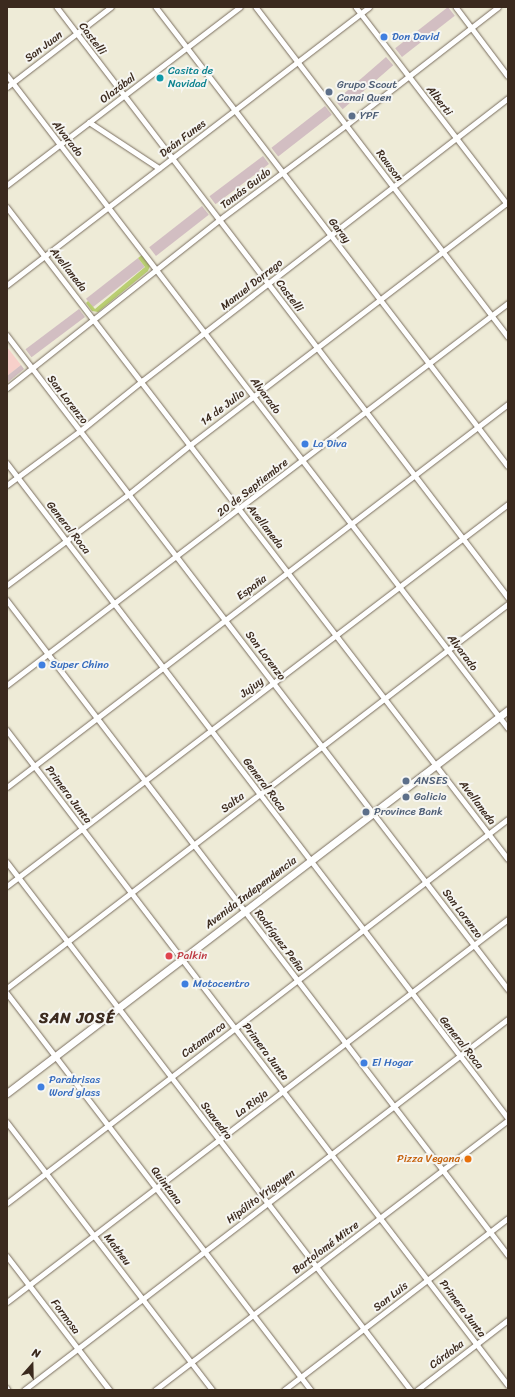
<!DOCTYPE html>
<html>
<head>
<meta charset="utf-8">
<style>
	body { margin:0 }
	#map { position:relative; width:515px; height:1397px; overflow:hidden; background:#eeebd7; font-family:Sriracha,sans-serif }
	div>[style] { position:absolute }
	[style*='--x'] { left:calc(var(--x)*1px); top:calc(var(--y)*1px); width:calc(var(--w)*1px); rotate:calc(var(--a)*1deg) }
	.built>* { inset:0; background:#f7d0ca }
	.industrial>* { inset:0; background:#d2bec2; transform-origin:0 0 }
	.green>* { inset:0; background:#bacf72 }
	.roads { filter:drop-shadow(0 0 1px #7a6e5f) drop-shadow(0 0 1px #7a6e5f) }
	.street>* { height:4.5px; margin:-2.25px; padding:0 2.25px; transform-origin:2.25px; border-radius:2.25px; background:#fff }
	.primary>* { height:7px; margin:-3.5px; padding:0 3.5px; transform-origin:3.5px; border-radius:3.5px; background:#fff }
	.dots>* { width:11px; height:11px; translate:-50% -50%; box-sizing:border-box; border:2px solid #f6f6f2; border-radius:50% }
	span { translate:-50% -50%; white-space:nowrap; text-align:center; line-height:1.15; -webkit-text-stroke:4px #f6f6f2; paint-order:stroke }
	.shop-label { font-size:11px; color:#366cbe }
	.left { translate:0 -50%; text-align:left }
	.street-label { font-size:11px; color:#3b2a1e }
	.culture-label { font-size:11px; color:#0d838f }
	.service-label { font-size:11px; color:#4e5e75 }
	.health-label { font-size:11px; color:#be3a42 }
	.food-label { font-size:11px; color:#c56008 }
	.right { translate:-100% -50%; text-align:right }
	.district-label { font-size:15px; color:#3b2a1e; font-weight:700; letter-spacing:1px }
	.frame { position:absolute; inset:0; border:8px solid #3b2a1e; pointer-events:none }
	.north { position:absolute; left:12px; top:1345px; width:40px; height:40px; -webkit-text-stroke:3px #f6f6f2; paint-order:stroke; rotate:20deg; font-size:11px; font-weight:700; line-height:16px; text-align:center; color:#3b2a1e }
	.north::after { content:''; display:block; margin:auto; width:14px; height:18px; background:#3b2a1e; clip-path:polygon(50% 0,100% 100%,50% 72%,0 100%) }
</style>
</head>
<body>
<div id="map">
	<div class="built">
		<i style="clip-path:polygon(7px 347px,21px 365px,7px 376px)"></i>
	</div>
	<div class="industrial">
		<i style="left:448px;top:7px;width:11px;height:67px;rotate:52deg"></i>
		<i style="left:386px;top:57px;width:11px;height:67px;rotate:49deg"></i>
		<i style="left:325px;top:106px;width:11px;height:68px;rotate:52deg"></i>
		<i style="left:263px;top:156px;width:10px;height:67px;rotate:53deg"></i>
		<i style="left:202px;top:206px;width:11px;height:67px;rotate:52deg"></i>
		<i style="left:138px;top:258px;width:11px;height:66px;rotate:52deg"></i>
		<i style="left:79px;top:309px;width:10px;height:67px;rotate:53deg"></i>
		<i style="clip-path:polygon(21px 365px,24px 369px,7px 383px,7px 376px)"></i>
	</div>
	<div class="green">
		<i style="clip-path:polygon(142px 255px,150px 266px,148px 271px,98px 312px,92px 311px,86px 303px,88px 301px,95px 309px,145px 267px,138px 258px)"></i>
	</div>
	<div class="roads">
		<div class="street">
			<i style="--x:57;--y:7;--w:743;--a:52.61"></i>
			<i style="--x:156;--y:7;--w:578;--a:52.52"></i>
			<i style="--x:256;--y:7;--w:415;--a:52.6"></i>
			<i style="--x:356;--y:7;--w:248;--a:52.5"></i>
			<i style="--x:456;--y:7;--w:86;--a:53"></i>
			<i style="--x:7;--y:75;--w:823;--a:52.5"></i>
			<i style="--x:7;--y:87;--w:131;--a:-37.6"></i>
			<i style="--x:89;--y:122;--w:84;--a:33.3"></i>
			<i style="--x:7;--y:185;--w:293;--a:-37.4"></i>
			<i style="--x:7;--y:207;--w:822;--a:52.46"></i>
			<i style="--x:7;--y:285;--w:456;--a:-37.5"></i>
			<i style="--x:7;--y:335;--w:824;--a:52.55"></i>
			<i style="--x:7;--y:388;--w:270;--a:-38.4"></i>
			<i style="--x:219;--y:220;--w:159;--a:-36.8"></i>
			<i style="--x:346;--y:125;--w:192;--a:-37.8"></i>
			<i style="--x:7;--y:463;--w:825;--a:52.59"></i>
			<i style="--x:7;--y:485;--w:91;--a:-36.5"></i>
			<i style="--x:80;--y:431;--w:80;--a:-38.9"></i>
			<i style="--x:142;--y:381;--w:463;--a:-37.7"></i>
			<i style="--x:7;--y:585;--w:152;--a:-36.7"></i>
			<i style="--x:129;--y:494;--w:78;--a:-38.8"></i>
			<i style="--x:190;--y:445;--w:400;--a:-37.4"></i>
			<i style="--x:7;--y:600;--w:825;--a:52.59"></i>
			<i style="--x:7;--y:685;--w:630;--a:-37.32"></i>
			<i style="--x:7;--y:730;--w:825;--a:52.59"></i>
			<i style="--x:7;--y:787;--w:631;--a:-37.4"></i>
			<i style="--x:7;--y:862;--w:665;--a:52.58"></i>
			<i style="--x:7;--y:886;--w:630;--a:-37.32"></i>
			<i style="--x:7;--y:988;--w:631;--a:-37.47"></i>
			<i style="--x:7;--y:993;--w:500;--a:52.56"></i>
			<i style="--x:7;--y:1122;--w:338;--a:52.5"></i>
			<i style="--x:7;--y:1203;--w:631;--a:-37.47"></i>
			<i style="--x:7;--y:1256;--w:169;--a:52.5"></i>
			<i style="--x:7;--y:1302;--w:631;--a:-37.4"></i>
			<i style="--x:7;--y:1388;--w:2;--a:63"></i>
			<i style="--x:24;--y:1390;--w:610;--a:-37.47"></i>
			<i style="--x:155;--y:1390;--w:444;--a:-37.4"></i>
			<i style="--x:284;--y:1390;--w:282;--a:-37.5"></i>
			<i style="--x:417;--y:1390;--w:115;--a:-37.6"></i>
		</div>
		<div class="primary">
			<i style="--x:7;--y:1093;--w:631;--a:-37.4"></i>
		</div>
	</div>
	<div class="dots">
		<i style="left:384px;top:37px;background:#3f7fe0"></i>
		<i style="left:160px;top:78px;background:#0f9aa8"></i>
		<i style="left:329px;top:92px;background:#5c6f8a"></i>
		<i style="left:352px;top:116px;background:#5c6f8a"></i>
		<i style="left:305px;top:444px;background:#3f7fe0"></i>
		<i style="left:42px;top:665px;background:#3f7fe0"></i>
		<i style="left:406px;top:781px;background:#5c6f8a"></i>
		<i style="left:406px;top:797px;background:#5c6f8a"></i>
		<i style="left:366px;top:812px;background:#5c6f8a"></i>
		<i style="left:169px;top:956px;background:#e0444e"></i>
		<i style="left:185px;top:984px;background:#3f7fe0"></i>
		<i style="left:364px;top:1063px;background:#3f7fe0"></i>
		<i style="left:41px;top:1087px;background:#3f7fe0"></i>
		<i style="left:468px;top:1159px;background:#e8710a"></i>
	</div>
	<div class="shop-label">
		<span class="left" style="left:392px;top:37px">Don David</span>
		<span class="left" style="left:313px;top:444px">La Diva</span>
		<span class="left" style="left:50px;top:665px">Super Chino</span>
		<span class="left" style="left:193px;top:984px">Motocentro</span>
		<span class="left" style="left:372px;top:1063px">El Hogar</span>
		<span class="left" style="left:49px;top:1087px">Parabrisas<br>Word glass</span>
	</div>
	<div class="street-label">
		<span style="left:92px;top:39px;rotate:53deg">Castelli</span>
		<span style="left:44px;top:47px;rotate:-37deg">San Juan</span>
		<span style="left:118px;top:89px;rotate:-37deg">Olazábal</span>
		<span style="left:439px;top:101px;rotate:52deg">Alberti</span>
		<span style="left:67px;top:139px;rotate:52deg">Alvarado</span>
		<span style="left:183px;top:139px;rotate:-37deg">Deán Funes</span>
		<span style="left:389px;top:166px;rotate:53deg">Rawson</span>
		<span style="left:246px;top:189px;rotate:-37deg">Tomás Guido</span>
		<span style="left:339px;top:231px;rotate:52deg">Garay</span>
		<span style="left:68px;top:270px;rotate:52deg">Avellaneda</span>
		<span style="left:252px;top:285px;rotate:-38deg">Manuel Dorrego</span>
		<span style="left:289px;top:296px;rotate:53deg">Castelli</span>
		<span style="left:265px;top:396px;rotate:53deg">Alvarado</span>
		<span style="left:67px;top:400px;rotate:52deg">San Lorenzo</span>
		<span style="left:223px;top:408px;rotate:-37deg">14 de Julio</span>
		<span style="left:253px;top:488px;rotate:-38deg">20 de Septiembre</span>
		<span style="left:265px;top:527px;rotate:52deg">Avellaneda</span>
		<span style="left:68px;top:528px;rotate:52deg">General Roca</span>
		<span style="left:252px;top:588px;rotate:-37deg">España</span>
		<span style="left:462px;top:653px;rotate:53deg">Alvarado</span>
		<span style="left:265px;top:656px;rotate:53deg">San Lorenzo</span>
		<span style="left:252px;top:688px;rotate:-37deg">Jujuy</span>
		<span style="left:264px;top:785px;rotate:53deg">General Roca</span>
		<span style="left:68px;top:795px;rotate:53deg">Primera Junta</span>
		<span style="left:233px;top:803px;rotate:-37deg">Salta</span>
		<span style="left:477px;top:803px;rotate:53deg">Avellaneda</span>
		<span style="left:251px;top:893px;rotate:-37deg">Avenida Independencia</span>
		<span style="left:462px;top:914px;rotate:53deg">San Lorenzo</span>
		<span style="left:279px;top:941px;rotate:53deg">Rodríguez Peña</span>
		<span style="left:204px;top:1040px;rotate:-37deg">Catamarca</span>
		<span style="left:461px;top:1043px;rotate:52deg">General Roca</span>
		<span style="left:265px;top:1052px;rotate:53deg">Primera Junta</span>
		<span style="left:252px;top:1104px;rotate:-37deg">La Rioja</span>
		<span style="left:216px;top:1121px;rotate:53deg">Saavedra</span>
		<span style="left:166px;top:1186px;rotate:53deg">Quintana</span>
		<span style="left:261px;top:1197px;rotate:-37deg">Hipólito Yrigoyen</span>
		<span style="left:326px;top:1248px;rotate:-37deg">Bartolomé Mitre</span>
		<span style="left:117px;top:1250px;rotate:53deg">Matheu</span>
		<span style="left:391px;top:1297px;rotate:-38deg">San Luis</span>
		<span style="left:462px;top:1309px;rotate:53deg">Primera Junta</span>
		<span style="left:65px;top:1317px;rotate:53deg">Formosa</span>
		<span style="left:447px;top:1355px;rotate:-37deg">Córdoba</span>
	</div>
	<div class="culture-label">
		<span class="left" style="left:168px;top:78px">Casita de<br>Navidad</span>
	</div>
	<div class="service-label">
		<span class="left" style="left:337px;top:92px">Grupo Scout<br>Canai Quen</span>
		<span class="left" style="left:360px;top:116px">YPF</span>
		<span class="left" style="left:414px;top:781px">ANSES</span>
		<span class="left" style="left:414px;top:797px">Galicia</span>
		<span class="left" style="left:374px;top:812px">Province Bank</span>
	</div>
	<div class="health-label">
		<span class="left" style="left:177px;top:956px">Palkin</span>
	</div>
	<div class="food-label">
		<span class="right" style="left:460px;top:1159px">Pizza Vegana</span>
	</div>
	<div class="district-label">
		<span style="left:77px;top:1019px">SAN JOSÉ</span>
	</div>
	<div class="frame"></div>
	<div class="north">N</div>
</div>
</body>
</html>
